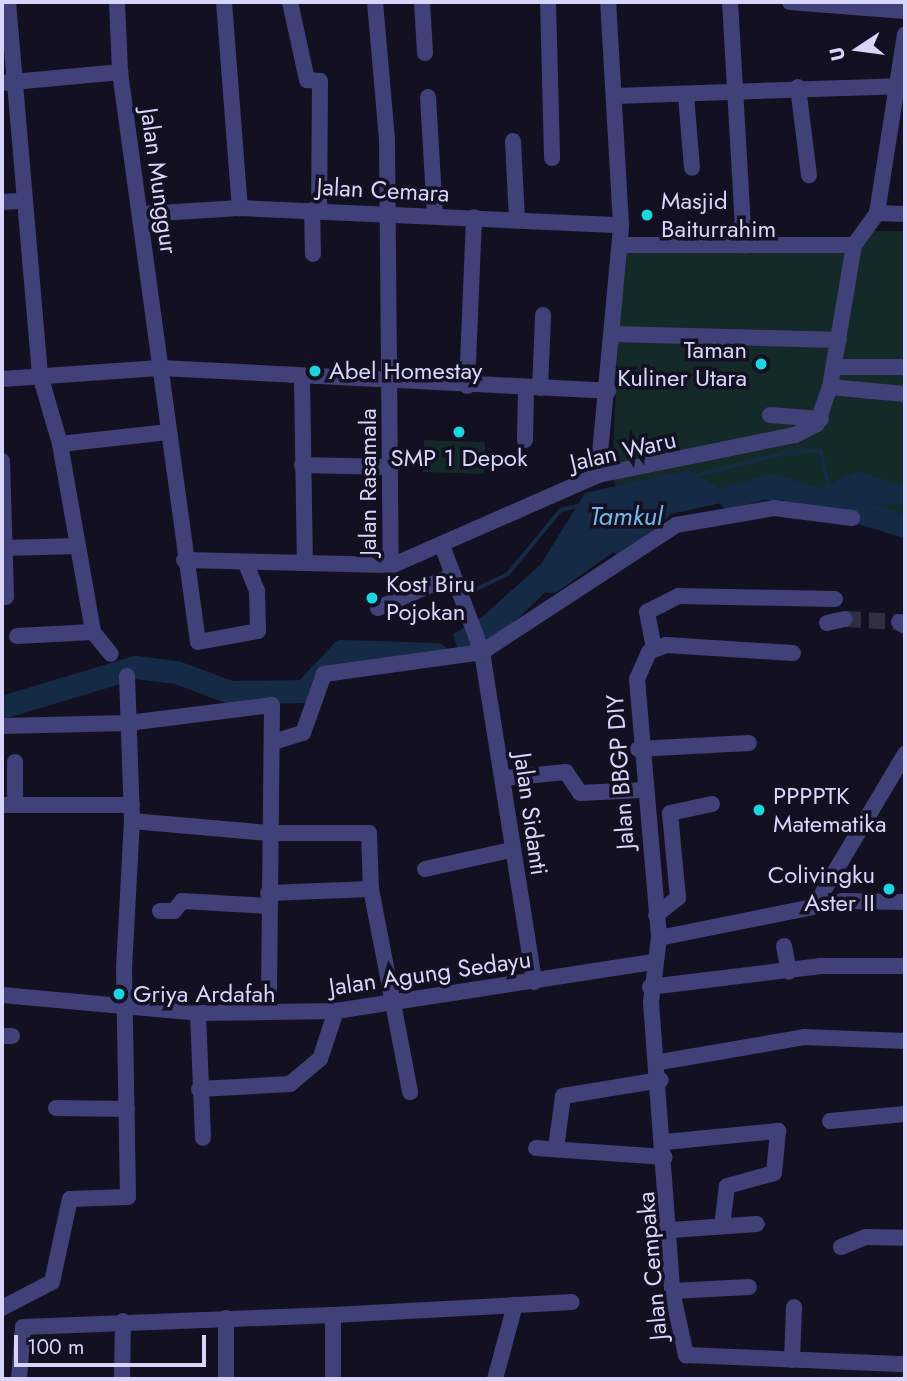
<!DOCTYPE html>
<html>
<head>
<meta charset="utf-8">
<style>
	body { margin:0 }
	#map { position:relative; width:907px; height:1381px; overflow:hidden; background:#121021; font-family:Jost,sans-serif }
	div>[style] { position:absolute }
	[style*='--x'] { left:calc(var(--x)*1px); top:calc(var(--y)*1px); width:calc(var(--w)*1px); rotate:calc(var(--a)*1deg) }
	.green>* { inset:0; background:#142a28; transform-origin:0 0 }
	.water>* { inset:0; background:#152a45 }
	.stream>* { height:3.5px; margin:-1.75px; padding:0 1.75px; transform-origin:1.75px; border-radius:1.75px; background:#152a45 }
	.river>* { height:23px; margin:-11.5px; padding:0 11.5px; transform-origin:11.5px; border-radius:11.5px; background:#152a45 }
	.minor-tunnel>* { height:16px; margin-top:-8px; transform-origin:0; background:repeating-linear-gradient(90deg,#302e42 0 16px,transparent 0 24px) }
	.minor>* { height:16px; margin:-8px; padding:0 8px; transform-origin:8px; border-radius:8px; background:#41417a }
	.dots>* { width:19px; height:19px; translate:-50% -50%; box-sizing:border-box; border:4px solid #121021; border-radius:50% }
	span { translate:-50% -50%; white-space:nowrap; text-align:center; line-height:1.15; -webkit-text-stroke:7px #121021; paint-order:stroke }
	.street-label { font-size:24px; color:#d7d5fa }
	.poi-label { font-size:24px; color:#d7d5fa }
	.left { translate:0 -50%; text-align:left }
	.right { translate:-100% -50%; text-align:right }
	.water-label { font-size:26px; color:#6fb9ee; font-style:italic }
	.frame { position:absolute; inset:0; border:4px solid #d7d5fa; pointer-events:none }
	.north { position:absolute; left:823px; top:14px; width:70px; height:70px; -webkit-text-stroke:5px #121021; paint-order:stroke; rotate:257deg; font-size:19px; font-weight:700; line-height:28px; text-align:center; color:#d7d5fa }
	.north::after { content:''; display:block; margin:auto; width:24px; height:32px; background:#d7d5fa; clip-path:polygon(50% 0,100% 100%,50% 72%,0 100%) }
	.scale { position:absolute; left:14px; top:1335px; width:192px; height:32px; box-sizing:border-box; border:4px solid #d7d5fa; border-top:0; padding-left:9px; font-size:21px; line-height:24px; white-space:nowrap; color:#d7d5fa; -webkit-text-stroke:5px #121021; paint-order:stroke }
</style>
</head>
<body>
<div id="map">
	<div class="green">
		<i style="clip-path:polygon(862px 231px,905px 231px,905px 526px,773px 485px,633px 523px,612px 478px,622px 250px,854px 246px)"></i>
		<i style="left:424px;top:440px;width:61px;height:32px;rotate:2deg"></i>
	</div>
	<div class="water">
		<i style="clip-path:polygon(688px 470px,723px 490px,811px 493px,858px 471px,905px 487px,905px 505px,740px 499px,671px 514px,621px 559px,601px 539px,513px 623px,459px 655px,453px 634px,482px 617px,541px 564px,585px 493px)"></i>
	</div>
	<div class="stream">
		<i style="--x:694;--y:476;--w:98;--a:-14.2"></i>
		<i style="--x:789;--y:452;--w:32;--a:-2"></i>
		<i style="--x:821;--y:451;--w:37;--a:77"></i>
		<i style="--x:464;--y:595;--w:49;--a:-25.5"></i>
		<i style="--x:508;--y:574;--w:83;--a:-50.4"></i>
		<i style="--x:561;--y:510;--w:22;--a:-13"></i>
	</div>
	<div class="river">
		<i style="--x:729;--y:497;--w:46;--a:-15.3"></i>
		<i style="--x:773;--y:485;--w:138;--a:17.3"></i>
		<i style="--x:551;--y:581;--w:95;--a:-35.2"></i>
		<i style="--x:2;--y:707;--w:139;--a:-16.7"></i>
		<i style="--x:135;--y:667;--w:41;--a:7"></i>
		<i style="--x:176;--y:672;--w:58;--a:20.3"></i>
		<i style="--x:230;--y:692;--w:74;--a:-0.8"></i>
		<i style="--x:304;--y:691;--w:55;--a:-46.5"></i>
		<i style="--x:342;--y:651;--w:94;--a:1.8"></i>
	</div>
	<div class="minor-tunnel">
		<i style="--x:845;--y:619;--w:54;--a:3.2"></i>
	</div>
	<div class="minor">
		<i style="--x:8;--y:2;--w:374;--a:85.1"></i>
		<i style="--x:40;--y:375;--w:72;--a:73.8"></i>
		<i style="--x:60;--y:444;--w:191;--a:80"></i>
		<i style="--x:93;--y:632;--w:28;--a:51"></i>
		<i style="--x:117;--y:2;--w:70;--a:87.5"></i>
		<i style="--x:120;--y:72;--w:575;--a:82.21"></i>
		<i style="--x:198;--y:642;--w:61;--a:-10.4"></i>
		<i style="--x:258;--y:631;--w:40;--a:-91.4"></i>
		<i style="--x:257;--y:591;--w:29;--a:-112"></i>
		<i style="--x:224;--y:2;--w:207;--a:85.6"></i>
		<i style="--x:290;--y:2;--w:80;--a:77.7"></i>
		<i style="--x:307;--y:80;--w:13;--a:4"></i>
		<i style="--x:320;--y:81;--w:129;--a:90.4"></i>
		<i style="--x:375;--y:2;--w:139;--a:85"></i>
		<i style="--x:387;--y:140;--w:426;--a:89.5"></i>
		<i style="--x:391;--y:566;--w:226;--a:-23.7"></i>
		<i style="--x:598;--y:475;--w:201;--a:-11.5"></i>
		<i style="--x:795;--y:435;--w:25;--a:-27"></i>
		<i style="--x:817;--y:424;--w:39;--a:-71"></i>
		<i style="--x:830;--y:387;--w:144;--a:-80.4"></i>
		<i style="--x:854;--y:245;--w:39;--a:-54"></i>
		<i style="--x:877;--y:213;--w:181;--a:-81.1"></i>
		<i style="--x:422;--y:2;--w:51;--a:86.6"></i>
		<i style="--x:548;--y:2;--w:156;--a:88.5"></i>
		<i style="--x:730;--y:2;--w:244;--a:86.7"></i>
		<i style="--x:790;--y:2;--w:115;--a:4.5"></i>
		<i style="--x:2;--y:83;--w:119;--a:-5.3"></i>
		<i style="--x:798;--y:87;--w:89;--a:82.9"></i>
		<i style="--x:615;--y:96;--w:282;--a:-2"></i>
		<i style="--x:686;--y:96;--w:72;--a:85.2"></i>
		<i style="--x:428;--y:97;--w:119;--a:86.6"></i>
		<i style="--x:513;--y:141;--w:79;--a:87.1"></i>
		<i style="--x:2;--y:202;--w:22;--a:-3"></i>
		<i style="--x:312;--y:210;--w:44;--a:88.7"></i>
		<i style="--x:877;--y:213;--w:28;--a:2"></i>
		<i style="--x:143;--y:214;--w:97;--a:-3.5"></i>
		<i style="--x:240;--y:208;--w:381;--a:2.6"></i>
		<i style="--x:620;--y:245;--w:234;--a:0"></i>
		<i style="--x:614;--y:334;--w:225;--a:1.5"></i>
		<i style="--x:834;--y:367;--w:71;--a:0"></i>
		<i style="--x:302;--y:378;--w:185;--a:89.1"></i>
		<i style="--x:2;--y:379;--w:158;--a:-4"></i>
		<i style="--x:160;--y:368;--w:449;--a:2.9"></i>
		<i style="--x:467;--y:386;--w:169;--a:-87.6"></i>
		<i style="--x:830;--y:387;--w:75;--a:5.3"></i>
		<i style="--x:540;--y:388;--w:73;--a:-87.6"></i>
		<i style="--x:770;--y:415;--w:51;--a:4.5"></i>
		<i style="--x:525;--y:440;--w:52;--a:-88.9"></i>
		<i style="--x:60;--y:444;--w:109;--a:-6.3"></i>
		<i style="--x:2;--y:461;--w:136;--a:88.3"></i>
		<i style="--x:302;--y:465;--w:88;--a:1.3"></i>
		<i style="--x:598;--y:475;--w:251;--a:-84.7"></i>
		<i style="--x:621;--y:225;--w:223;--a:-93.3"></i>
		<i style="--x:5;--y:548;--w:73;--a:-1.6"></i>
		<i style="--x:443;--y:548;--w:111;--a:69.4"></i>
		<i style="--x:482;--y:652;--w:334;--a:81"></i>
		<i style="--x:184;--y:560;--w:203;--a:1.4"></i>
		<i style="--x:378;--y:608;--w:82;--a:-23.7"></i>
		<i style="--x:899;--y:622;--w:7;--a:34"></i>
		<i style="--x:827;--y:623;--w:18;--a:-13"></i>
		<i style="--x:17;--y:636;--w:76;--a:-3"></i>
		<i style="--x:654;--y:648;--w:37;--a:-101"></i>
		<i style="--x:647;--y:612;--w:36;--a:-27"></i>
		<i style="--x:679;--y:596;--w:156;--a:1.1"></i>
		<i style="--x:793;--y:653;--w:127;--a:-176.4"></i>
		<i style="--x:666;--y:645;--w:18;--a:158"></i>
		<i style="--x:649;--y:652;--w:30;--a:114"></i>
		<i style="--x:637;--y:679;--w:260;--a:85.1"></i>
		<i style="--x:659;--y:938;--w:64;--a:97.1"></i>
		<i style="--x:651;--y:1002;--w:290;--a:85.8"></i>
		<i style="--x:672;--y:1291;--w:66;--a:77.7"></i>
		<i style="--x:686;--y:1355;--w:219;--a:2.4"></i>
		<i style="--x:127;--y:676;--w:145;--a:88"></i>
		<i style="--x:2;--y:726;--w:126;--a:-1.4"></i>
		<i style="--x:128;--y:723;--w:145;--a:-7.1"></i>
		<i style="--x:272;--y:705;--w:306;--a:90.6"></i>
		<i style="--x:273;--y:742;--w:31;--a:-17"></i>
		<i style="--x:303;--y:733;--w:63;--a:-70.4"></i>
		<i style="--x:324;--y:674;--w:160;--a:-7.9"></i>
		<i style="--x:482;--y:652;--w:232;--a:-33.2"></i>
		<i style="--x:676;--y:525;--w:99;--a:-9.8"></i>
		<i style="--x:774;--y:508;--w:79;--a:7.3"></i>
		<i style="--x:638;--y:749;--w:111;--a:-3.1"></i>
		<i style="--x:15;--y:762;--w:43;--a:90"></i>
		<i style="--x:505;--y:778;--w:61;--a:-5.6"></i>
		<i style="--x:566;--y:772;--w:25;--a:56"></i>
		<i style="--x:580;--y:793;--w:62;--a:-2.8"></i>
		<i style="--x:2;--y:805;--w:130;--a:0"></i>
		<i style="--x:425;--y:869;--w:88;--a:-12.5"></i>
		<i style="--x:268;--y:893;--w:103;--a:-2.2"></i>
		<i style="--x:815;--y:905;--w:176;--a:-59.2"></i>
		<i style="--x:160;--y:911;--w:14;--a:0"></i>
		<i style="--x:174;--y:911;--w:13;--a:-51"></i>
		<i style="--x:182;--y:901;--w:87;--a:3.3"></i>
		<i style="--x:656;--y:915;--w:28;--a:-38"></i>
		<i style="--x:678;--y:898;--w:85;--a:-95.4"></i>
		<i style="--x:670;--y:813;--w:43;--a:-12.1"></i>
		<i style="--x:659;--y:938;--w:188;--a:-11.4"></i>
		<i style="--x:843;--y:901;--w:62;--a:0.9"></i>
		<i style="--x:784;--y:946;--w:26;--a:79"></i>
		<i style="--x:650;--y:987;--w:172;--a:-7"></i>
		<i style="--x:821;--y:966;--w:84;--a:0"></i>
		<i style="--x:2;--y:995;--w:197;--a:5.2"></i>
		<i style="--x:198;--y:1013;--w:138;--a:-0.8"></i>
		<i style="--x:336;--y:1011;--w:322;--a:-8.8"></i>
		<i style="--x:198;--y:1013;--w:125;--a:87.7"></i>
		<i style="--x:2;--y:1036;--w:10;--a:0"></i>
		<i style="--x:660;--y:1062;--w:146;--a:-9.8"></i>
		<i style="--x:804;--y:1037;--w:101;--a:2.3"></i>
		<i style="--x:199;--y:1089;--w:91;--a:-3.1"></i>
		<i style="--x:290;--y:1084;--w:39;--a:-40"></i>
		<i style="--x:320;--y:1059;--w:51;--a:-71.6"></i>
		<i style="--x:56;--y:1108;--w:71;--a:0.8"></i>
		<i style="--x:830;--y:1121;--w:75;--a:-5.3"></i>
		<i style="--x:665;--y:1142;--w:114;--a:-5.6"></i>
		<i style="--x:778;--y:1131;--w:42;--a:95.4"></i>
		<i style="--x:774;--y:1173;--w:49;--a:164.5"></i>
		<i style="--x:727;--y:1186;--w:40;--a:97.1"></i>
		<i style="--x:536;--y:1148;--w:129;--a:4"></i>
		<i style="--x:556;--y:1148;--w:52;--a:-82.3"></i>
		<i style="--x:563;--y:1096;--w:99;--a:-9.3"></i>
		<i style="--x:671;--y:1230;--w:86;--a:-4"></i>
		<i style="--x:841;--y:1247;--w:27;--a:-22"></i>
		<i style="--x:866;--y:1237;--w:39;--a:1"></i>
		<i style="--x:672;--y:1291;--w:77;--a:-3"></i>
		<i style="--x:2;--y:1308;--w:56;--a:-27.5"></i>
		<i style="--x:52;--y:1282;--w:85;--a:-77.8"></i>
		<i style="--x:70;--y:1199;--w:58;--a:-2"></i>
		<i style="--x:128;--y:1197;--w:229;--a:-91"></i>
		<i style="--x:124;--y:968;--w:147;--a:-86.9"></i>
		<i style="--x:132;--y:821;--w:139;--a:5"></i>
		<i style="--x:270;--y:833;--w:99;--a:0"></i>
		<i style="--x:369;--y:833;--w:56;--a:88"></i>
		<i style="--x:371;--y:889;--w:207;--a:79.1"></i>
		<i style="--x:333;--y:1315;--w:239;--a:-3.1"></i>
		<i style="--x:226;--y:1318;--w:61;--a:90"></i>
		<i style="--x:792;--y:1360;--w:53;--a:-87.8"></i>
		<i style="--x:19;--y:1379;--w:52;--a:-85.6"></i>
		<i style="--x:23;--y:1327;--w:310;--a:-2.2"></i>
		<i style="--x:333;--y:1315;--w:64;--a:90"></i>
		<i style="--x:122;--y:1379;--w:58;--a:-89"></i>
		<i style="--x:495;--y:1379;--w:77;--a:-74.9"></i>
	</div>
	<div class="dots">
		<i style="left:647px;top:215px;background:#1bd5e0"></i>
		<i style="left:761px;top:364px;background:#1bd5e0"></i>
		<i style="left:315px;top:371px;background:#1bd5e0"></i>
		<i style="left:459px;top:432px;background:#1bd5e0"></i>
		<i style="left:372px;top:598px;background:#1bd5e0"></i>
		<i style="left:759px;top:810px;background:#1bd5e0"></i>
		<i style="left:889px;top:889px;background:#1bd5e0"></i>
		<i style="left:119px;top:994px;background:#1bd5e0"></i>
	</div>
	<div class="street-label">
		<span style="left:159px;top:181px;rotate:82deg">Jalan Munggur</span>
		<span style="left:383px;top:190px;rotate:3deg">Jalan Cemara</span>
		<span style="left:623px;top:451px;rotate:-13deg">Jalan Waru</span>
		<span style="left:368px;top:482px;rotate:-90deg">Jalan Rasamala</span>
		<span style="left:620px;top:772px;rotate:-94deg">Jalan BBGP DIY</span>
		<span style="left:531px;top:814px;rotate:82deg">Jalan Sidanti</span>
		<span style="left:430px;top:973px;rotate:-8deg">Jalan Agung Sedayu</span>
		<span style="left:652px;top:1266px;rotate:-95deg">Jalan Cempaka</span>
	</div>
	<div class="poi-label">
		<span class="left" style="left:661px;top:215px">Masjid<br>Baiturrahim</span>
		<span class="right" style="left:747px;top:364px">Taman<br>Kuliner Utara</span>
		<span class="left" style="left:329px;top:371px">Abel Homestay</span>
		<span style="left:459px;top:458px">SMP 1 Depok</span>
		<span class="left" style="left:386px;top:598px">Kost Biru<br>Pojokan</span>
		<span class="left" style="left:773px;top:810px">PPPPTK<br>Matematika</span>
		<span class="right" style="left:875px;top:889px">Colivingku<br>Aster II</span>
		<span class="left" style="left:133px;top:994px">Griya Ardafah</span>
	</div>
	<div class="water-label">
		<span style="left:626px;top:517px">Tamkul</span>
	</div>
	<div class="frame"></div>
	<div class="north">U</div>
	<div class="scale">100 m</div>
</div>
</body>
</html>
